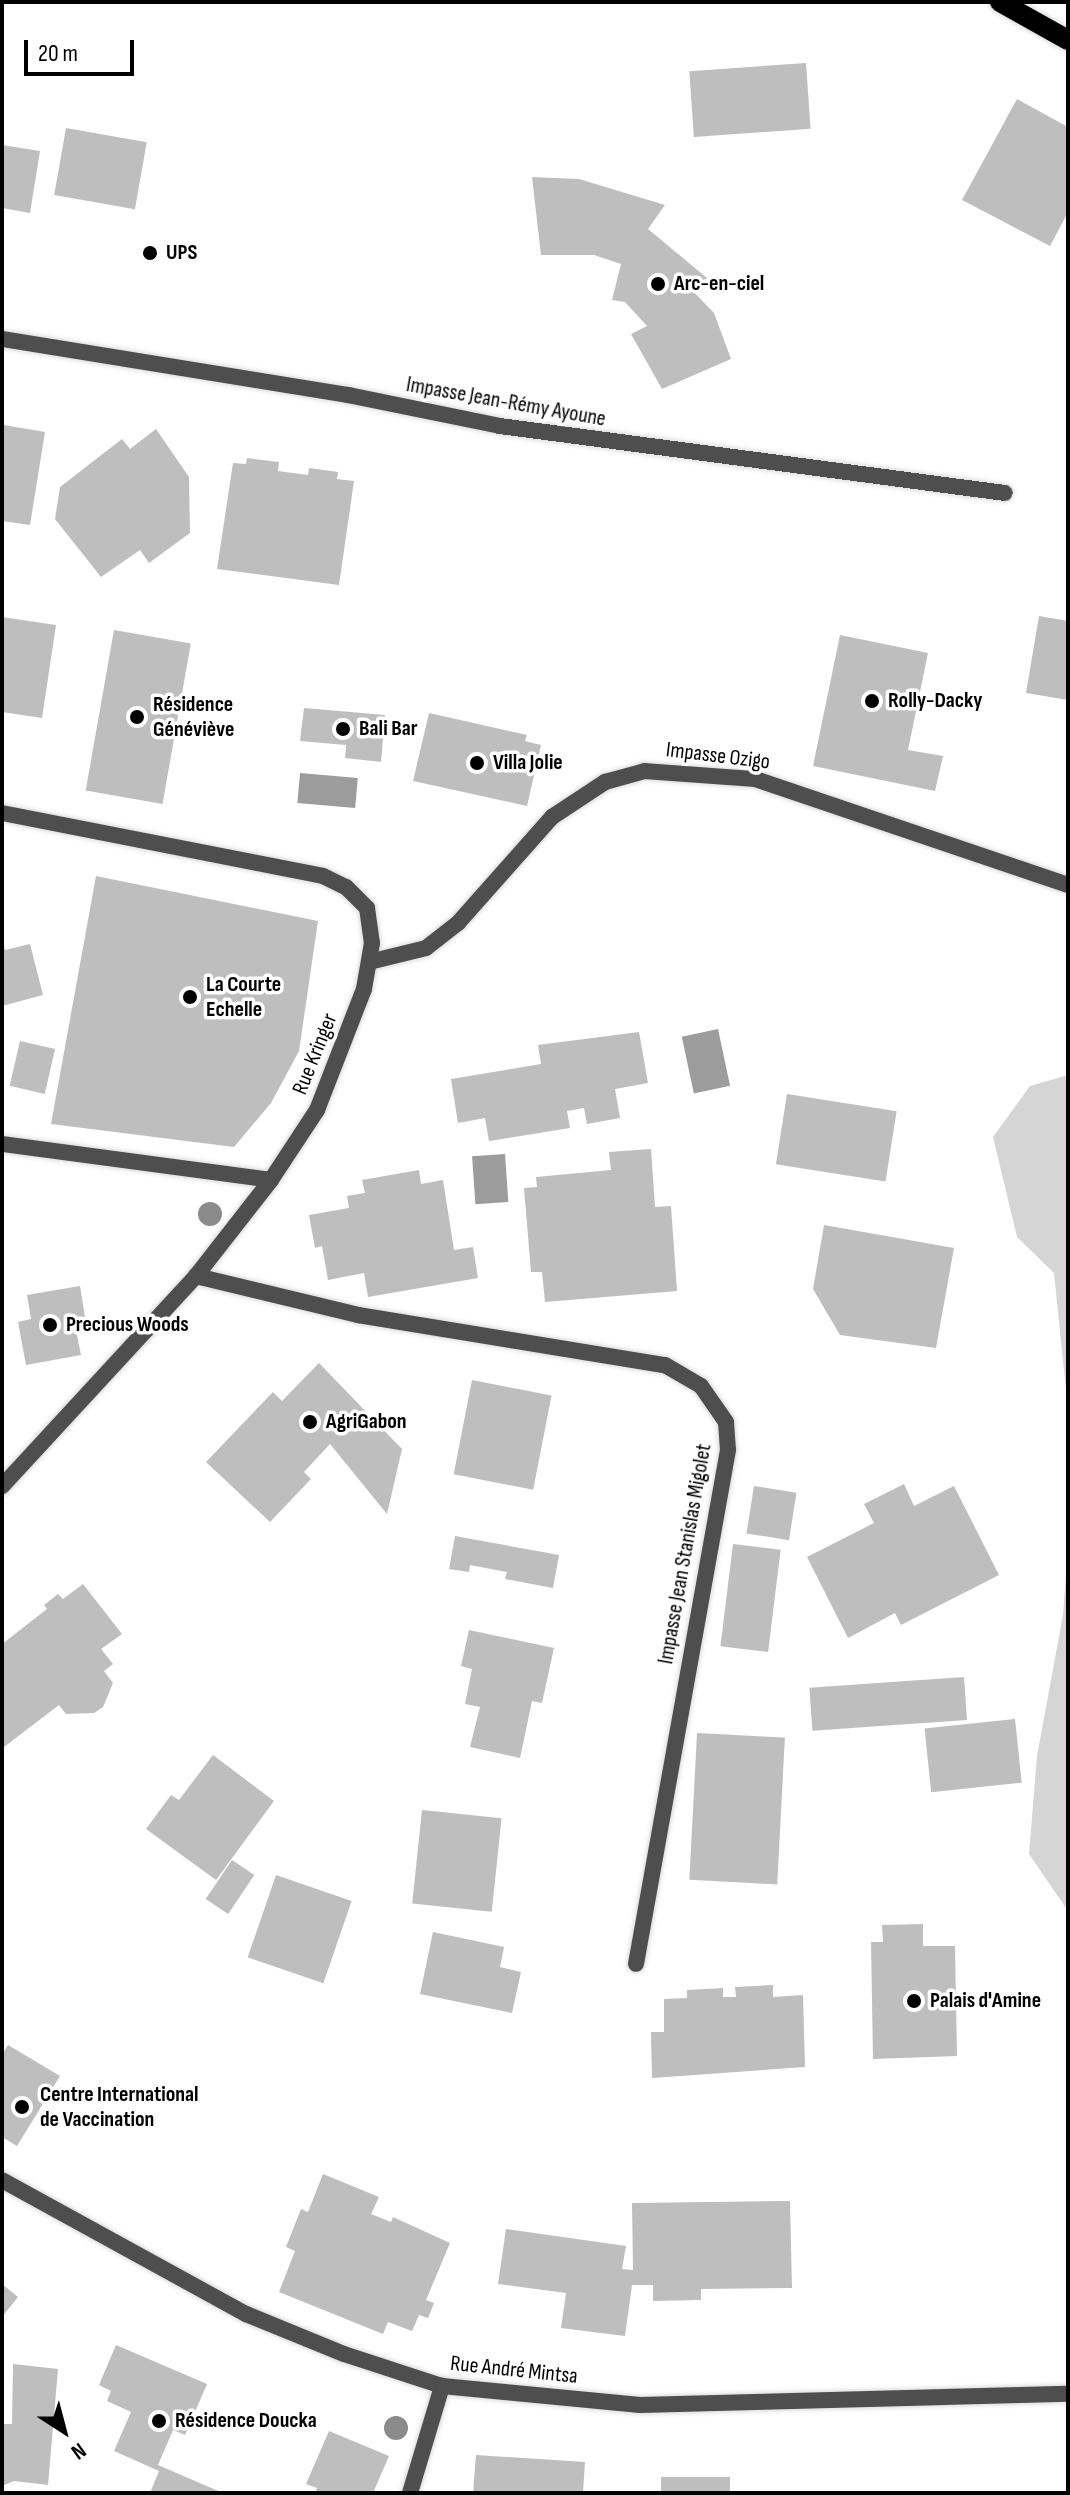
<!DOCTYPE html>
<html>
<head>
<meta charset="utf-8">
<style>
	body { margin:0 }
	#map { position:relative; width:1070px; height:2495px; overflow:hidden; background:#fff; font-family:"Sofia Sans Condensed",sans-serif }
	div>[style] { position:absolute }
	[style*='--x'] { left:calc(var(--x)*1px); top:calc(var(--y)*1px); width:calc(var(--w)*1px); rotate:calc(var(--a)*1deg) }
	.green>* { inset:0; background:#d5d5d5 }
	.water>* { inset:0; background:#9c9c9c; transform-origin:0 0 }
	.building>* { inset:0; background:#bebebe; transform-origin:0 0 }
	.roads { filter:drop-shadow(0 0 2px #dbdbdb) drop-shadow(0 0 2px #dbdbdb) }
	.service>* { height:16px; margin:-8px; padding:0 8px; transform-origin:8px; border-radius:8px; background:#4e4e4e }
	.minor>* { height:16px; margin:-8px; padding:0 8px; transform-origin:8px; border-radius:8px; background:#4e4e4e }
	.tertiary>* { height:16px; margin:-8px; padding:0 8px; transform-origin:8px; border-radius:8px; background:#4e4e4e }
	.primary>* { height:20px; margin:-10px; padding:0 10px; transform-origin:10px; border-radius:10px; background:#000 }
	.trees>* { width:24px; height:24px; margin:-12px; border-radius:50%; background:#8b8b8b }
	.dots>* { width:22px; height:22px; translate:-50% -50%; box-sizing:border-box; border:4px solid #fff; border-radius:50% }
	span { translate:-50% -50%; white-space:nowrap; text-align:center; line-height:1.15; -webkit-text-stroke:7px #fff; paint-order:stroke }
	.poi-label { font-size:22px; color:#000; font-weight:700 }
	.left { translate:0 -50%; text-align:left }
	.street-label { font-size:22px; color:#000 }
	.frame { position:absolute; inset:0; border:4px solid #000; pointer-events:none }
	.north { position:absolute; left:24px; top:2391px; width:80px; height:80px; -webkit-text-stroke:6px #fff; paint-order:stroke; rotate:144deg; font-size:22px; font-weight:700; line-height:32px; text-align:center; color:#000 }
	.north::after { content:''; display:block; margin:auto; width:28px; height:36px; background:#000; clip-path:polygon(50% 0,100% 100%,50% 72%,0 100%) }
	.scale { position:absolute; left:24px; top:40px; width:110px; height:36px; box-sizing:border-box; border:4px solid #000; border-top:0; padding-left:10px; font-size:24px; line-height:28px; white-space:nowrap; color:#000; -webkit-text-stroke:6px #fff; paint-order:stroke }
</style>
</head>
<body>
<div id="map">
	<div class="green">
		<i style="clip-path:polygon(1068px 1075px,1068px 1410px,1054px 1273px,1017px 1237px,993px 1137px,1030px 1086px)"></i>
		<i style="clip-path:polygon(1068px 1547px,1068px 1911px,1029px 1854px,1037px 1756px,1063px 1615px)"></i>
	</div>
	<div class="water">
		<i style="left:300px;top:773px;width:58px;height:30px;rotate:5deg"></i>
		<i style="left:718px;top:1029px;width:58px;height:37px;rotate:78deg"></i>
		<i style="left:505px;top:1154px;width:48px;height:33px;rotate:86deg"></i>
	</div>
	<div class="building">
		<i style="left:806px;top:63px;width:66px;height:117px;rotate:86deg"></i>
		<i style="clip-path:polygon(1017px 99px,1068px 127px,1068px 212px,1050px 246px,962px 200px)"></i>
		<i style="left:66px;top:128px;width:82px;height:68px;rotate:10deg"></i>
		<i style="clip-path:polygon(2px 145px,40px 151px,30px 213px,2px 208px)"></i>
		<i style="clip-path:polygon(532px 177px,579px 179px,665px 205px,648px 229px,707px 278px,691px 289px,714px 313px,731px 359px,662px 389px,631px 334px,647px 326px,625px 302px,612px 300px,621px 264px,594px 255px,541px 255px)"></i>
		<i style="clip-path:polygon(4px 425px,45px 432px,30px 525px,2px 521px)"></i>
		<i style="clip-path:polygon(156px 429px,189px 477px,190px 533px,149px 563px,140px 550px,101px 577px,55px 519px,60px 487px,122px 439px,130px 449px)"></i>
		<i style="clip-path:polygon(247px 458px,279px 462px,278px 471px,308px 475px,309px 468px,338px 472px,337px 479px,354px 481px,339px 585px,217px 569px,233px 463px,246px 464px)"></i>
		<i style="clip-path:polygon(1039px 616px,1068px 621px,1068px 700px,1026px 693px)"></i>
		<i style="clip-path:polygon(2px 617px,56px 625px,42px 718px,2px 712px)"></i>
		<i style="left:114px;top:630px;width:78px;height:163px;rotate:10deg"></i>
		<i style="clip-path:polygon(840px 635px,928px 653px,908px 750px,943px 756px,935px 791px,813px 766px)"></i>
		<i style="clip-path:polygon(304px 708px,385px 715px,381px 762px,345px 758px,346px 745px,300px 741px)"></i>
		<i style="clip-path:polygon(429px 713px,527px 735px,525px 741px,541px 745px,527px 806px,413px 781px)"></i>
		<i style="clip-path:polygon(96px 876px,318px 921px,299px 1051px,271px 1103px,234px 1147px,51px 1124px)"></i>
		<i style="clip-path:polygon(3px 942px,5px 950px,30px 944px,43px 995px,2px 1006px)"></i>
		<i style="clip-path:polygon(639px 1032px,648px 1083px,615px 1089px,620px 1118px,587px 1124px,584px 1108px,567px 1111px,570px 1128px,489px 1141px,485px 1118px,458px 1123px,451px 1079px,541px 1064px,538px 1045px)"></i>
		<i style="left:20px;top:1041px;width:36px;height:46px;rotate:13deg"></i>
		<i style="left:787px;top:1094px;width:111px;height:71px;rotate:9deg"></i>
		<i style="clip-path:polygon(651px 1149px,655px 1207px,671px 1206px,677px 1291px,545px 1302px,542px 1272px,531px 1272px,524px 1188px,537px 1187px,536px 1177px,611px 1170px,609px 1152px)"></i>
		<i style="clip-path:polygon(419px 1170px,421px 1184px,443px 1180px,454px 1250px,473px 1247px,478px 1278px,368px 1297px,364px 1273px,328px 1280px,322px 1246px,315px 1248px,309px 1215px,349px 1208px,347px 1196px,365px 1193px,362px 1180px)"></i>
		<i style="clip-path:polygon(824px 1225px,954px 1248px,936px 1348px,840px 1335px,813px 1289px)"></i>
		<i style="clip-path:polygon(80px 1286px,86px 1324px,75px 1326px,81px 1355px,26px 1365px,18px 1322px,31px 1319px,27px 1295px)"></i>
		<i style="clip-path:polygon(319px 1363px,402px 1449px,387px 1514px,330px 1444px,304px 1472px,311px 1479px,270px 1522px,206px 1462px,273px 1392px,282px 1401px)"></i>
		<i style="left:472px;top:1380px;width:81px;height:96px;rotate:11deg"></i>
		<i style="clip-path:polygon(904px 1484px,914px 1506px,954px 1486px,999px 1575px,901px 1625px,895px 1613px,848px 1638px,807px 1557px,874px 1523px,864px 1504px)"></i>
		<i style="left:754px;top:1486px;width:43px;height:48px;rotate:9deg"></i>
		<i style="clip-path:polygon(455px 1536px,559px 1555px,553px 1588px,505px 1579px,507px 1572px,470px 1565px,469px 1572px,449px 1569px)"></i>
		<i style="left:733px;top:1544px;width:48px;height:103px;rotate:7deg"></i>
		<i style="clip-path:polygon(83px 1584px,122px 1634px,101px 1649px,113px 1664px,104px 1671px,113px 1683px,103px 1707px,94px 1713px,66px 1714px,59px 1705px,4px 1747px,2px 1644px,47px 1609px,44px 1605px,58px 1594px,63px 1599px)"></i>
		<i style="clip-path:polygon(469px 1630px,554px 1648px,542px 1703px,532px 1701px,520px 1758px,470px 1747px,480px 1707px,465px 1704px,472px 1669px,461px 1666px)"></i>
		<i style="left:964px;top:1677px;width:43px;height:155px;rotate:86deg"></i>
		<i style="left:1015px;top:1719px;width:64px;height:91px;rotate:84deg"></i>
		<i style="left:697px;top:1733px;width:88px;height:147px;rotate:3deg"></i>
		<i style="clip-path:polygon(213px 1755px,274px 1801px,216px 1880px,146px 1829px,171px 1795px,179px 1800px)"></i>
		<i style="left:422px;top:1810px;width:80px;height:94px;rotate:6deg"></i>
		<i style="left:232px;top:1860px;width:27px;height:47px;rotate:34deg"></i>
		<i style="left:276px;top:1875px;width:80px;height:87px;rotate:19deg"></i>
		<i style="clip-path:polygon(923px 1924px,923px 1946px,955px 1946px,957px 2056px,873px 2059px,871px 1942px,883px 1942px,882px 1925px)"></i>
		<i style="clip-path:polygon(433px 1932px,504px 1947px,500px 1967px,521px 1972px,512px 2013px,420px 1994px)"></i>
		<i style="clip-path:polygon(773px 1985px,773px 1997px,803px 1995px,805px 2067px,652px 2078px,651px 2032px,664px 2032px,664px 1999px,687px 1998px,687px 1990px,723px 1988px,723px 1997px,736px 1997px,735px 1987px)"></i>
		<i style="clip-path:polygon(8px 2045px,60px 2076px,17px 2146px,2px 2137px,2px 2055px)"></i>
		<i style="clip-path:polygon(323px 2174px,379px 2197px,371px 2214px,391px 2222px,393px 2217px,450px 2243px,426px 2300px,434px 2303px,428px 2318px,419px 2315px,412px 2331px,388px 2322px,383px 2334px,279px 2292px,295px 2251px,286px 2247px,301px 2209px,308px 2212px)"></i>
		<i style="clip-path:polygon(790px 2201px,792px 2288px,701px 2289px,701px 2300px,653px 2301px,653px 2285px,632px 2285px,625px 2336px,561px 2328px,566px 2293px,498px 2284px,506px 2229px,626px 2246px,622px 2269px,633px 2270px,632px 2203px)"></i>
		<i style="clip-path:polygon(2px 2284px,18px 2297px,2px 2317px)"></i>
		<i style="clip-path:polygon(116px 2345px,207px 2384px,185px 2435px,173px 2430px,158px 2465px,223px 2493px,150px 2493px,159px 2471px,114px 2451px,131px 2412px,107px 2401px,111px 2391px,99px 2385px)"></i>
		<i style="clip-path:polygon(13px 2364px,58px 2369px,48px 2485px,14px 2481px,2px 2486px,2px 2424px,12px 2424px)"></i>
		<i style="clip-path:polygon(329px 2431px,389px 2456px,373px 2493px,315px 2493px,317px 2488px,306px 2484px)"></i>
		<i style="clip-path:polygon(476px 2455px,585px 2462px,583px 2493px,473px 2493px)"></i>
		<i style="left:730px;top:2477px;width:16px;height:69px;rotate:90deg"></i>
	</div>
	<div class="roads">
		<div class="service">
			<i style="--x:410;--y:2493;--w:112;--a:-73.3"></i>
		</div>
		<div class="minor">
			<i style="--x:2;--y:339;--w:351;--a:9.2"></i>
			<i style="--x:348;--y:395;--w:155;--a:11.5"></i>
			<i style="--x:500;--y:426;--w:509;--a:7.56"></i>
			<i style="--x:369;--y:962;--w:59;--a:-13.8"></i>
			<i style="--x:426;--y:948;--w:41;--a:-38"></i>
			<i style="--x:458;--y:923;--w:142;--a:-48.4"></i>
			<i style="--x:552;--y:817;--w:64;--a:-33.4"></i>
			<i style="--x:605;--y:782;--w:41;--a:-15.4"></i>
			<i style="--x:645;--y:771;--w:110;--a:4.2"></i>
			<i style="--x:755;--y:779;--w:330;--a:18.7"></i>
			<i style="--x:2;--y:1144;--w:271;--a:7.6"></i>
			<i style="--x:196;--y:1276;--w:167;--a:13.5"></i>
			<i style="--x:358;--y:1315;--w:311;--a:9.3"></i>
			<i style="--x:665;--y:1365;--w:42;--a:30.3"></i>
			<i style="--x:701;--y:1386;--w:44;--a:55.2"></i>
			<i style="--x:726;--y:1422;--w:28;--a:86"></i>
			<i style="--x:728;--y:1450;--w:522;--a:100.15"></i>
			<i style="--x:2;--y:2180;--w:278;--a:28.8"></i>
			<i style="--x:246;--y:2314;--w:106;--a:22.2"></i>
			<i style="--x:344;--y:2354;--w:103;--a:18.1"></i>
			<i style="--x:442;--y:2386;--w:199;--a:5.5"></i>
			<i style="--x:640;--y:2405;--w:428;--a:-1.5"></i>
		</div>
		<div class="tertiary">
			<i style="--x:2;--y:813;--w:327;--a:11.1"></i>
			<i style="--x:323;--y:876;--w:25;--a:26"></i>
			<i style="--x:346;--y:887;--w:30;--a:45"></i>
			<i style="--x:367;--y:908;--w:35;--a:82"></i>
			<i style="--x:372;--y:943;--w:47;--a:99.9"></i>
			<i style="--x:364;--y:989;--w:130;--a:111.2"></i>
			<i style="--x:317;--y:1110;--w:84;--a:123.3"></i>
			<i style="--x:271;--y:1180;--w:122;--a:128"></i>
			<i style="--x:196;--y:1276;--w:286;--a:132.7"></i>
		</div>
		<div class="primary">
			<i style="--x:1000;--y:2;--w:78;--a:29.2"></i>
		</div>
	</div>
	<div class="trees">
		<i style="left:210px;top:1214px"></i>
		<i style="left:396px;top:2428px"></i>
	</div>
	<div class="dots">
		<i style="left:150px;top:253px;background:#000"></i>
		<i style="left:658px;top:284px;background:#000"></i>
		<i style="left:872px;top:701px;background:#000"></i>
		<i style="left:137px;top:717px;background:#000"></i>
		<i style="left:343px;top:729px;background:#000"></i>
		<i style="left:477px;top:763px;background:#000"></i>
		<i style="left:190px;top:997px;background:#000"></i>
		<i style="left:50px;top:1325px;background:#000"></i>
		<i style="left:310px;top:1422px;background:#000"></i>
		<i style="left:914px;top:2001px;background:#000"></i>
		<i style="left:22px;top:2107px;background:#000"></i>
		<i style="left:159px;top:2421px;background:#000"></i>
	</div>
	<div class="poi-label">
		<span class="left" style="left:166px;top:253px">UPS</span>
		<span class="left" style="left:674px;top:284px">Arc-en-ciel</span>
		<span class="left" style="left:888px;top:701px">Rolly-Dacky</span>
		<span class="left" style="left:153px;top:717px">Résidence<br>Généviève</span>
		<span class="left" style="left:359px;top:729px">Bali Bar</span>
		<span class="left" style="left:493px;top:763px">Villa Jolie</span>
		<span class="left" style="left:206px;top:997px">La Courte<br>Echelle</span>
		<span class="left" style="left:66px;top:1325px">Precious Woods</span>
		<span class="left" style="left:326px;top:1422px">AgriGabon</span>
		<span class="left" style="left:930px;top:2001px">Palais d'Amine</span>
		<span class="left" style="left:40px;top:2107px">Centre International<br>de Vaccination</span>
		<span class="left" style="left:175px;top:2421px">Résidence Doucka</span>
	</div>
	<div class="street-label">
		<span style="left:506px;top:402px;rotate:10deg">Impasse Jean-Rémy Ayoune</span>
		<span style="left:718px;top:756px;rotate:7deg">Impasse Ozigo</span>
		<span style="left:315px;top:1054px;rotate:-68deg">Rue Kringer</span>
		<span style="left:685px;top:1554px;rotate:-80deg">Impasse Jean Stanislas Migolet</span>
		<span style="left:514px;top:2370px;rotate:6deg">Rue André Mintsa</span>
	</div>
	<div class="frame"></div>
	<div class="north">N</div>
	<div class="scale">20 m</div>
</div>
</body>
</html>
